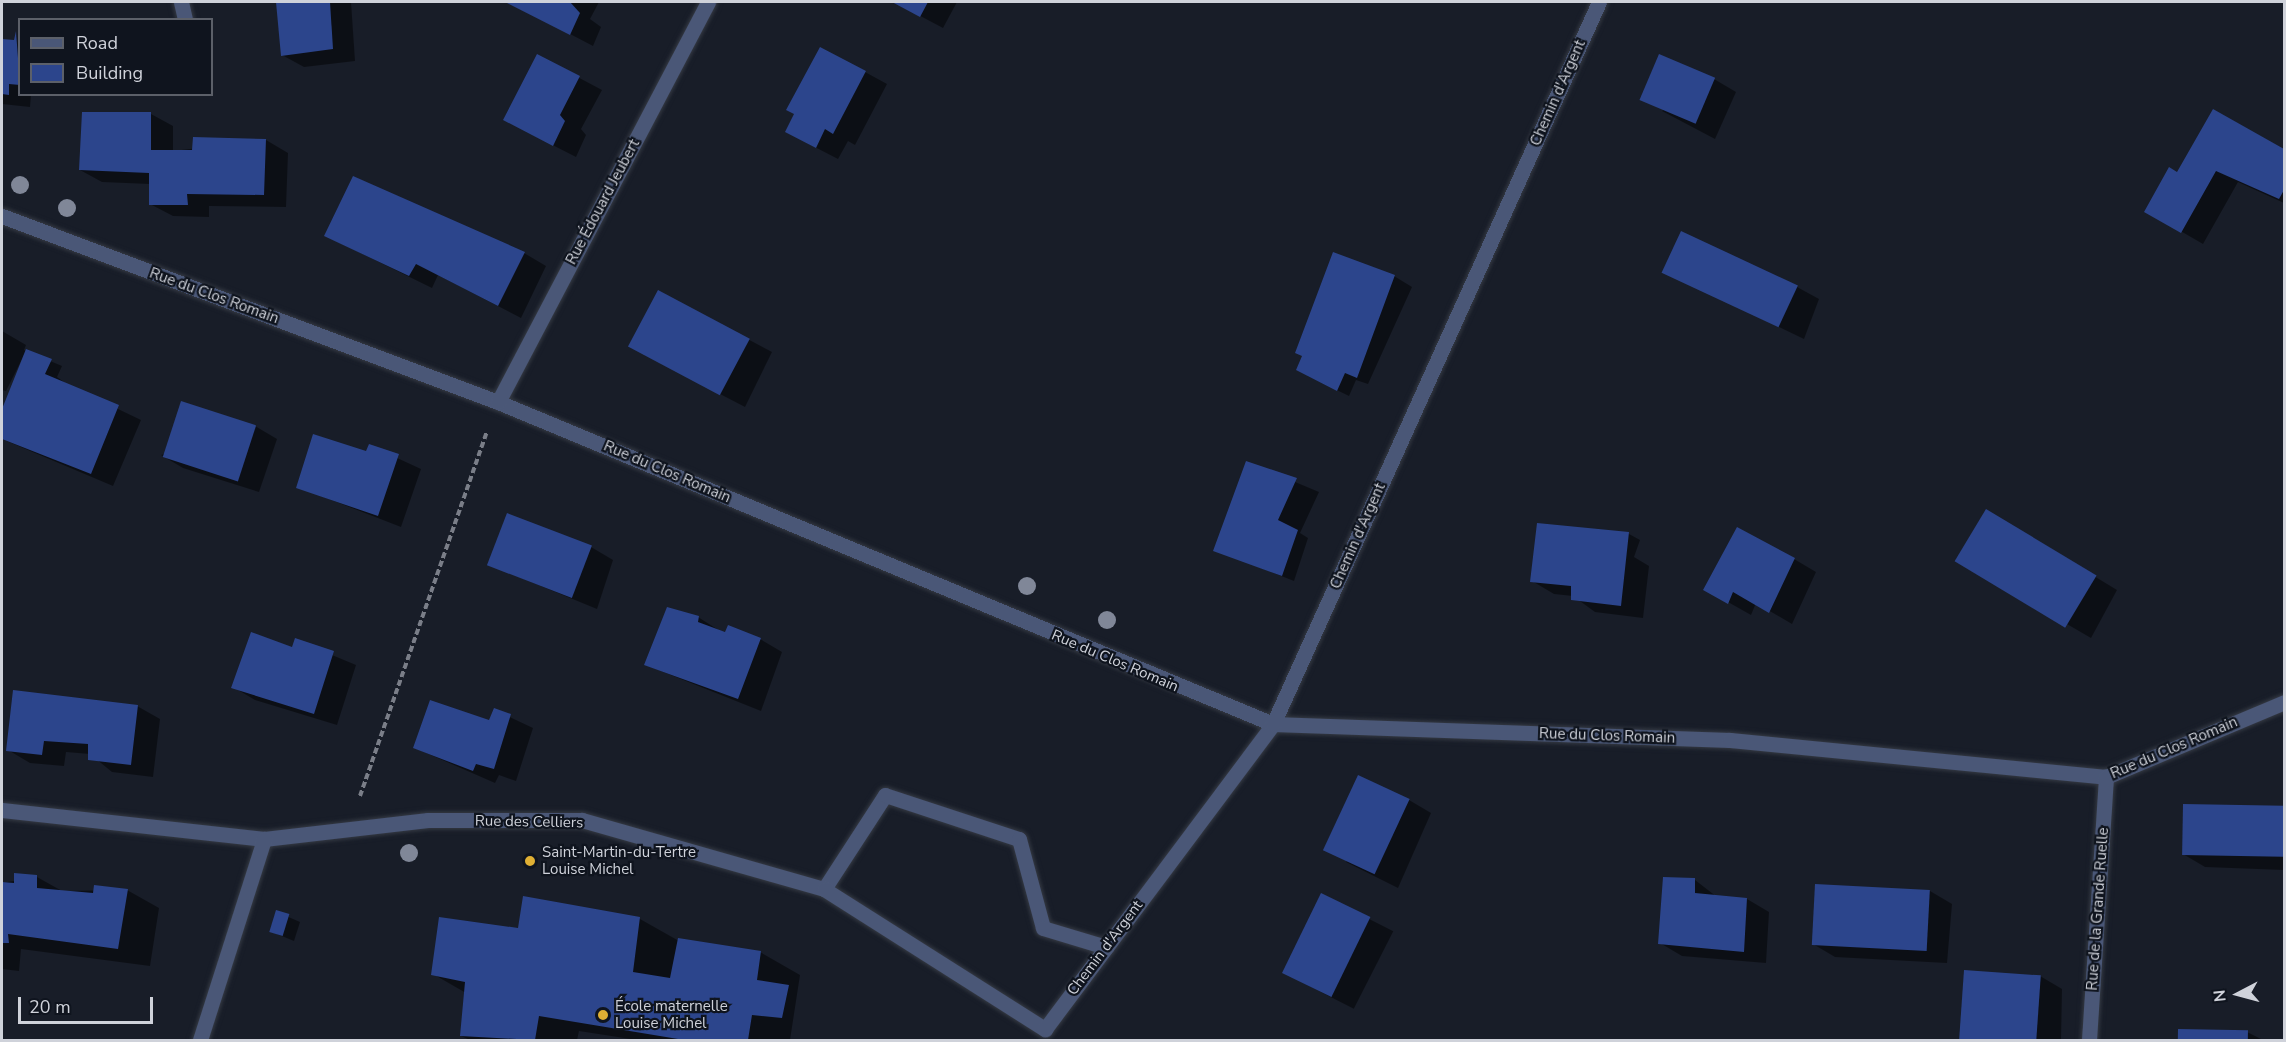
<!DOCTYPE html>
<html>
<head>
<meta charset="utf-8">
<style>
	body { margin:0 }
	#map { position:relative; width:2286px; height:1042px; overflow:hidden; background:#181d28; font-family:"Nunito Sans",sans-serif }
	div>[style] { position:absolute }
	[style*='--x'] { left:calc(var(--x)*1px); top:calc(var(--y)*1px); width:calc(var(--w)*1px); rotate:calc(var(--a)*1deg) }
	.shadow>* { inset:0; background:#0007; transform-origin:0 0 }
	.building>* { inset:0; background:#2c458c; transform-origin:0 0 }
	.path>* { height:4px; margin-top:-2px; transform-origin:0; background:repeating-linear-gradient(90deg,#7a7e88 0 6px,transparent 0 9px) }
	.roads { filter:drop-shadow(0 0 2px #353a44) drop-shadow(0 0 2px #353a44) }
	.lane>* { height:15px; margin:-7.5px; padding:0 7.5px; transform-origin:7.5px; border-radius:7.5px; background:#4a5777 }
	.street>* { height:15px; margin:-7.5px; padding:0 7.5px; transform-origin:7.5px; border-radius:7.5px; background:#4a5777 }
	.trees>* { width:18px; height:18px; margin:-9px; border-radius:50%; background:#808798 }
	.dots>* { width:16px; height:16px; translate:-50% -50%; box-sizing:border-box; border:3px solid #0f141e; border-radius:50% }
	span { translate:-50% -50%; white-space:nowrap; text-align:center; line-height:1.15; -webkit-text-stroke:4.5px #0f141e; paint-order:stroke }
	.street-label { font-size:15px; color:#cfd2da }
	.poi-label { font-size:15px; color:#cfd2da }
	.left { translate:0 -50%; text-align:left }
	.frame { position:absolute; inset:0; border:3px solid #cfd2da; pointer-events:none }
	.legend { position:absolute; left:18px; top:18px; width:195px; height:78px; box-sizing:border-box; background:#0f141e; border:2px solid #5c6069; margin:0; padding:8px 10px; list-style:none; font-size:18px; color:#cfd2da }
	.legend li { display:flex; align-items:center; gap:12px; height:30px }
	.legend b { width:30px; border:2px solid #5c6069 }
	.north { position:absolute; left:2208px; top:964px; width:60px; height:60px; -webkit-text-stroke:4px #0f141e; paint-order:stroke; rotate:264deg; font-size:16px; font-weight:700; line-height:24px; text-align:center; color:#cfd2da }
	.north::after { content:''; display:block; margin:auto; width:21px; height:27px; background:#cfd2da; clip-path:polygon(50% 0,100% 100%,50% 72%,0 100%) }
	.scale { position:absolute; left:18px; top:997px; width:135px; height:27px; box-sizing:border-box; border:3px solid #cfd2da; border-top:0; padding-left:8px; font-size:18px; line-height:21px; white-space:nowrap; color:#cfd2da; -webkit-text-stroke:4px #0f141e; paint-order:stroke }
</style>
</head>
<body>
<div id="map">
	<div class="shadow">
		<i style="clip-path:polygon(277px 2px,351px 2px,355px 61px,304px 67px,282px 55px)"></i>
		<i style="clip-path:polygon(509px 2px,599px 2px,590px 19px,601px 27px,593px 46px)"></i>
		<i style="clip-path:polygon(894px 2px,957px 2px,943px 28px)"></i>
		<i style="clip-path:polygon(17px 32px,20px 94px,51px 94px,31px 95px,30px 107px,2px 104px,2px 41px,15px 41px)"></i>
		<i style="clip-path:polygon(538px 56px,602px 90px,581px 129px,586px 135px,576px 157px,527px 132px)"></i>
		<i style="clip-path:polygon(865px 72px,887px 84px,855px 145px,848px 141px,838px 159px,809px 144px)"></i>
		<i style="clip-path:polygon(1714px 79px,1736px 92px,1715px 139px,1662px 111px)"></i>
		<i style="clip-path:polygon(2213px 111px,2284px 151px,2284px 203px,2238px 182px,2203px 244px,2146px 211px,2178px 174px)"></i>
		<i style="clip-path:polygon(151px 114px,173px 126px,173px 151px,266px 140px,288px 153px,286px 207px,209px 206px,209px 217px,173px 216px,150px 204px,150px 184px,102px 182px,80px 170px)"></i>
		<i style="clip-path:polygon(326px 236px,524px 253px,546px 266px,521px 318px,438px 275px,432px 288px)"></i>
		<i style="clip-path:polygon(1664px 272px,1797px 287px,1819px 299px,1804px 339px)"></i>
		<i style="clip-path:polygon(1394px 276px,1412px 287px,1368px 384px,1356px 380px,1349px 396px,1308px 376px,1303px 356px)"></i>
		<i style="clip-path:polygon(659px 292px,772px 352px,745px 407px,653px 359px)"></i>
		<i style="clip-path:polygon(2px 331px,26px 345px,24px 350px,62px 366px,57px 377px,68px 385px,141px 420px,113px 486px,2px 439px,2px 413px,25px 353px,6px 391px,2px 390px)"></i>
		<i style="clip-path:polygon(255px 426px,277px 439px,259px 492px,183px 468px,161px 455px)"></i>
		<i style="clip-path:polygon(369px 445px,421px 469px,401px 527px,298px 487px,366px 453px)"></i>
		<i style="clip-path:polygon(1247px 462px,1319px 492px,1300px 533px,1308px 538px,1294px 581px,1215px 550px)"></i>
		<i style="clip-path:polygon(2008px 524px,2117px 590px,2091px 638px,1958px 561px)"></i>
		<i style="clip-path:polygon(1629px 534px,1640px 540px,1634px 557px,1649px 566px,1643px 618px,1595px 612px,1573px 596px,1554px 594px,1532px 581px)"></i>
		<i style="clip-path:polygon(591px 547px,613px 560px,597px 609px,492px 566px)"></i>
		<i style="clip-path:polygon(1794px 559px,1816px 572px,1792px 624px,1756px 603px,1751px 615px,1705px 589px)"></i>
		<i style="clip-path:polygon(698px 617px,720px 631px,760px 639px,782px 652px,761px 711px,646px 665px)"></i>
		<i style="clip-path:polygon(296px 640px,356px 665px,337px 725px,255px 700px,233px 687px,293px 649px)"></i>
		<i style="clip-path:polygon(137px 706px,160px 719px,153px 777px,112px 772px,90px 754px,66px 752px,64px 766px,30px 763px,8px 750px)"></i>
		<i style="clip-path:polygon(495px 710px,533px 728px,516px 781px,499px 775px,495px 783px,415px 748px,490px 722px)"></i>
		<i style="clip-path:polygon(1409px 800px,1431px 813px,1398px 888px,1346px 862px)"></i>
		<i style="clip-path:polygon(2184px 806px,2284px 808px,2284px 870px,2205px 867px,2183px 854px)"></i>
		<i style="clip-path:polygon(37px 877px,62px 891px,127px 890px,159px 908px,150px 966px,21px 949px,19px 971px,2px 969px,2px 883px)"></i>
		<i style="clip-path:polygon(1695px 880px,1717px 897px,1747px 899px,1769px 912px,1766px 963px,1682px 956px,1660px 943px)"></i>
		<i style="clip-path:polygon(1930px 891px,1952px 904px,1947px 963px,1835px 957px,1813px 944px)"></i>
		<i style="left:1322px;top:895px;width:80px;height:87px;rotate:27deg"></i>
		<i style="clip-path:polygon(277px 912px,300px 922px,294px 941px,272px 932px)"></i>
		<i style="clip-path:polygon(640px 919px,679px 941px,760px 952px,800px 975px,790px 1040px,637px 1040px,579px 1031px,577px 1040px,470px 1040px,461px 1036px,466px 993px,433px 974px,519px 929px)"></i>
		<i style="clip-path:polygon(1966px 972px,2040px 976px,2062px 989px,2061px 1040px,1966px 1040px)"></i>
		<i style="clip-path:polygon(2179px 1030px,2247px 1032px,2263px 1040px,2179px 1040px)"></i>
	</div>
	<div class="building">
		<i style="clip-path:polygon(276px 2px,330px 2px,333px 49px,281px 56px)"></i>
		<i style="clip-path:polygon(505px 2px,570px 2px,580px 13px,570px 35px)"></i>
		<i style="clip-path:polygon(892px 2px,928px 2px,920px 17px)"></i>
		<i style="clip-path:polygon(16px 31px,20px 85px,9px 84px,9px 95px,2px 94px,2px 39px,14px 40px)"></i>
		<i style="clip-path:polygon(820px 47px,866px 71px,833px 134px,825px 129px,816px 148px,785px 132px,794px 114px,786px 110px)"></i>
		<i style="clip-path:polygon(537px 54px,580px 76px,560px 115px,565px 121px,553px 146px,503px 120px)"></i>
		<i style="left:1659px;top:54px;width:61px;height:50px;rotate:23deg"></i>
		<i style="clip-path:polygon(2213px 109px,2284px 149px,2284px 190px,2279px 199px,2216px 171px,2181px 233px,2144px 212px,2169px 167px,2177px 172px)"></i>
		<i style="clip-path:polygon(82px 112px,151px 112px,151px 150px,192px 150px,193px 137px,266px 139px,264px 195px,187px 194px,188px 205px,149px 205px,149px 173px,79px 170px)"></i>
		<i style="clip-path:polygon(353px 176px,525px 252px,498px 306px,416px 264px,409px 276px,324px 236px)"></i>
		<i style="left:1681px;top:231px;width:129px;height:46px;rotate:25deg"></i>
		<i style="clip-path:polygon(1333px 252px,1395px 275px,1357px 378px,1345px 373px,1337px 391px,1296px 370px,1302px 356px,1295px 353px)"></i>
		<i style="left:658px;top:290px;width:104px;height:64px;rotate:28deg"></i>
		<i style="clip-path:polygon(26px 349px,52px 359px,45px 374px,119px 405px,91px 474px,2px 439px,2px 409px)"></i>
		<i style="left:181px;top:401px;width:79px;height:59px;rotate:18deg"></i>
		<i style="clip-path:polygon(313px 434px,366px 451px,369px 444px,399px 454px,378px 516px,296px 488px)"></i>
		<i style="clip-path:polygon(1246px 461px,1297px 478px,1278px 520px,1298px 530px,1282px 576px,1213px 551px)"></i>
		<i style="left:1986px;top:509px;width:129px;height:61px;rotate:31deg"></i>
		<i style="left:507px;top:513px;width:91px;height:56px;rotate:21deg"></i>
		<i style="clip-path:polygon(1537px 523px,1629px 532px,1621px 606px,1571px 600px,1571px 586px,1530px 582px)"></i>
		<i style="clip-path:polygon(1737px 527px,1795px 558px,1769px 613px,1733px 592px,1728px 604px,1703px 590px)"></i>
		<i style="clip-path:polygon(667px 607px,699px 616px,698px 622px,725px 632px,728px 625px,761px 638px,738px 699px,644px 665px)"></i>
		<i style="clip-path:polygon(251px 632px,292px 647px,295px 638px,334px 651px,314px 714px,231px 688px)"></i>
		<i style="clip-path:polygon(13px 690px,138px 705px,131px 765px,88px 760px,88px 744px,44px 741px,42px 755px,6px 751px)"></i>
		<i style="clip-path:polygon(430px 700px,489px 720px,494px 708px,511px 714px,494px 769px,476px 764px,473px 771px,413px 748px)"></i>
		<i style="left:1358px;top:775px;width:57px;height:83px;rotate:25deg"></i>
		<i style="left:2183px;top:804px;width:101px;height:51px;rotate:1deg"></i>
		<i style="clip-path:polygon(14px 873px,37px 875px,37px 888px,93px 893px,94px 885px,128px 889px,118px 949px,8px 934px,9px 943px,2px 943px,2px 882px,14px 883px)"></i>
		<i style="clip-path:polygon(1663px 877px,1695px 878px,1695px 893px,1747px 898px,1744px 952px,1658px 944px)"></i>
		<i style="left:1815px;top:884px;width:115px;height:61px;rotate:3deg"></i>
		<i style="left:1321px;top:893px;width:55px;height:89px;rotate:26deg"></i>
		<i style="clip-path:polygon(523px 896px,640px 917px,633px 972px,670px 978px,678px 938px,761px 951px,757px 980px,789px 985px,782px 1018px,752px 1015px,748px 1040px,684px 1040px,539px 1016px,535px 1040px,460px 1036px,465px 982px,431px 975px,439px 917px,518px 928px)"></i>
		<i style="left:276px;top:910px;width:14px;height:23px;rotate:17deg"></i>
		<i style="left:1964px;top:970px;width:77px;height:70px;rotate:4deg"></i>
		<i style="left:2178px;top:1029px;width:70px;height:11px;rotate:1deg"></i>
	</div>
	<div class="path">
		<i style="--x:360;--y:796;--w:386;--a:-70.8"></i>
	</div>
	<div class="roads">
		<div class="lane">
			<i style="--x:181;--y:2;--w:18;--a:77"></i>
			<i style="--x:824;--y:889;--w:112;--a:-57"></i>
			<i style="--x:885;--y:795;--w:141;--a:18.2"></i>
			<i style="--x:1019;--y:839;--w:92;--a:74.9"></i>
			<i style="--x:1043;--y:928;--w:66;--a:16.8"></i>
		</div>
		<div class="street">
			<i style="--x:2;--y:216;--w:530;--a:20.56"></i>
			<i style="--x:498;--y:402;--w:839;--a:22.56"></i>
			<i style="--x:1273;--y:724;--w:457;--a:2"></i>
			<i style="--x:1730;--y:740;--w:378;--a:5.6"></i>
			<i style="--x:2106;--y:777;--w:193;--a:-22.8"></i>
			<i style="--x:498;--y:402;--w:452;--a:-62.3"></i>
			<i style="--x:2;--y:810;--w:264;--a:6.3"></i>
			<i style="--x:264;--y:839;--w:165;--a:-6.6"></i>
			<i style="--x:428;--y:820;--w:154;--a:0"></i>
			<i style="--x:582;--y:820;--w:252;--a:15.9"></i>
			<i style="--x:824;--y:889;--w:262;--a:32.4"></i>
			<i style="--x:1045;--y:1029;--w:381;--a:-53.2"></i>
			<i style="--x:1273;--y:724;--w:792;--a:-65.7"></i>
			<i style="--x:200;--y:1040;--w:211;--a:-72.3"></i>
			<i style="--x:2089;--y:1040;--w:264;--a:-86.3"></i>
		</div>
	</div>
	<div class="trees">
		<i style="left:20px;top:185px"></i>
		<i style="left:67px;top:208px"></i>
		<i style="left:1027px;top:586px"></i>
		<i style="left:1107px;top:620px"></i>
		<i style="left:409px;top:853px"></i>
	</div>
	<div class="dots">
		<i style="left:530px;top:861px;background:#e0b034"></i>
		<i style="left:603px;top:1015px;background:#e0b034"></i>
	</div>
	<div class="street-label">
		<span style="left:1558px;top:93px;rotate:-66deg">Chemin d'Argent</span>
		<span style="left:603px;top:202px;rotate:-62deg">Rue Édouard Jeubert</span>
		<span style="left:214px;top:296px;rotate:20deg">Rue du Clos Romain</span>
		<span style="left:667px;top:472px;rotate:23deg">Rue du Clos Romain</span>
		<span style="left:1358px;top:536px;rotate:-66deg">Chemin d'Argent</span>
		<span style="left:1115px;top:661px;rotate:23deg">Rue du Clos Romain</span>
		<span style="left:1607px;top:736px;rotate:2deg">Rue du Clos Romain</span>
		<span style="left:2174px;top:748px;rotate:-23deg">Rue du Clos Romain</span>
		<span style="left:529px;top:822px;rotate:1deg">Rue des Celliers</span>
		<span style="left:2098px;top:909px;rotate:-86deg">Rue de la Grande Ruelle</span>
		<span style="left:1105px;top:948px;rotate:-53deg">Chemin d'Argent</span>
	</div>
	<div class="poi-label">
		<span class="left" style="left:542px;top:861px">Saint-Martin-du-Tertre<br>Louise Michel</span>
		<span class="left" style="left:615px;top:1015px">École maternelle<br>Louise Michel</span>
	</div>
	<div class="frame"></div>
	<ul class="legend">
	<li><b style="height:8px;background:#4a5777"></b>Road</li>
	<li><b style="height:16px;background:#2c458c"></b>Building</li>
	</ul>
	<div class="north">N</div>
	<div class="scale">20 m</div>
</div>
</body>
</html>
